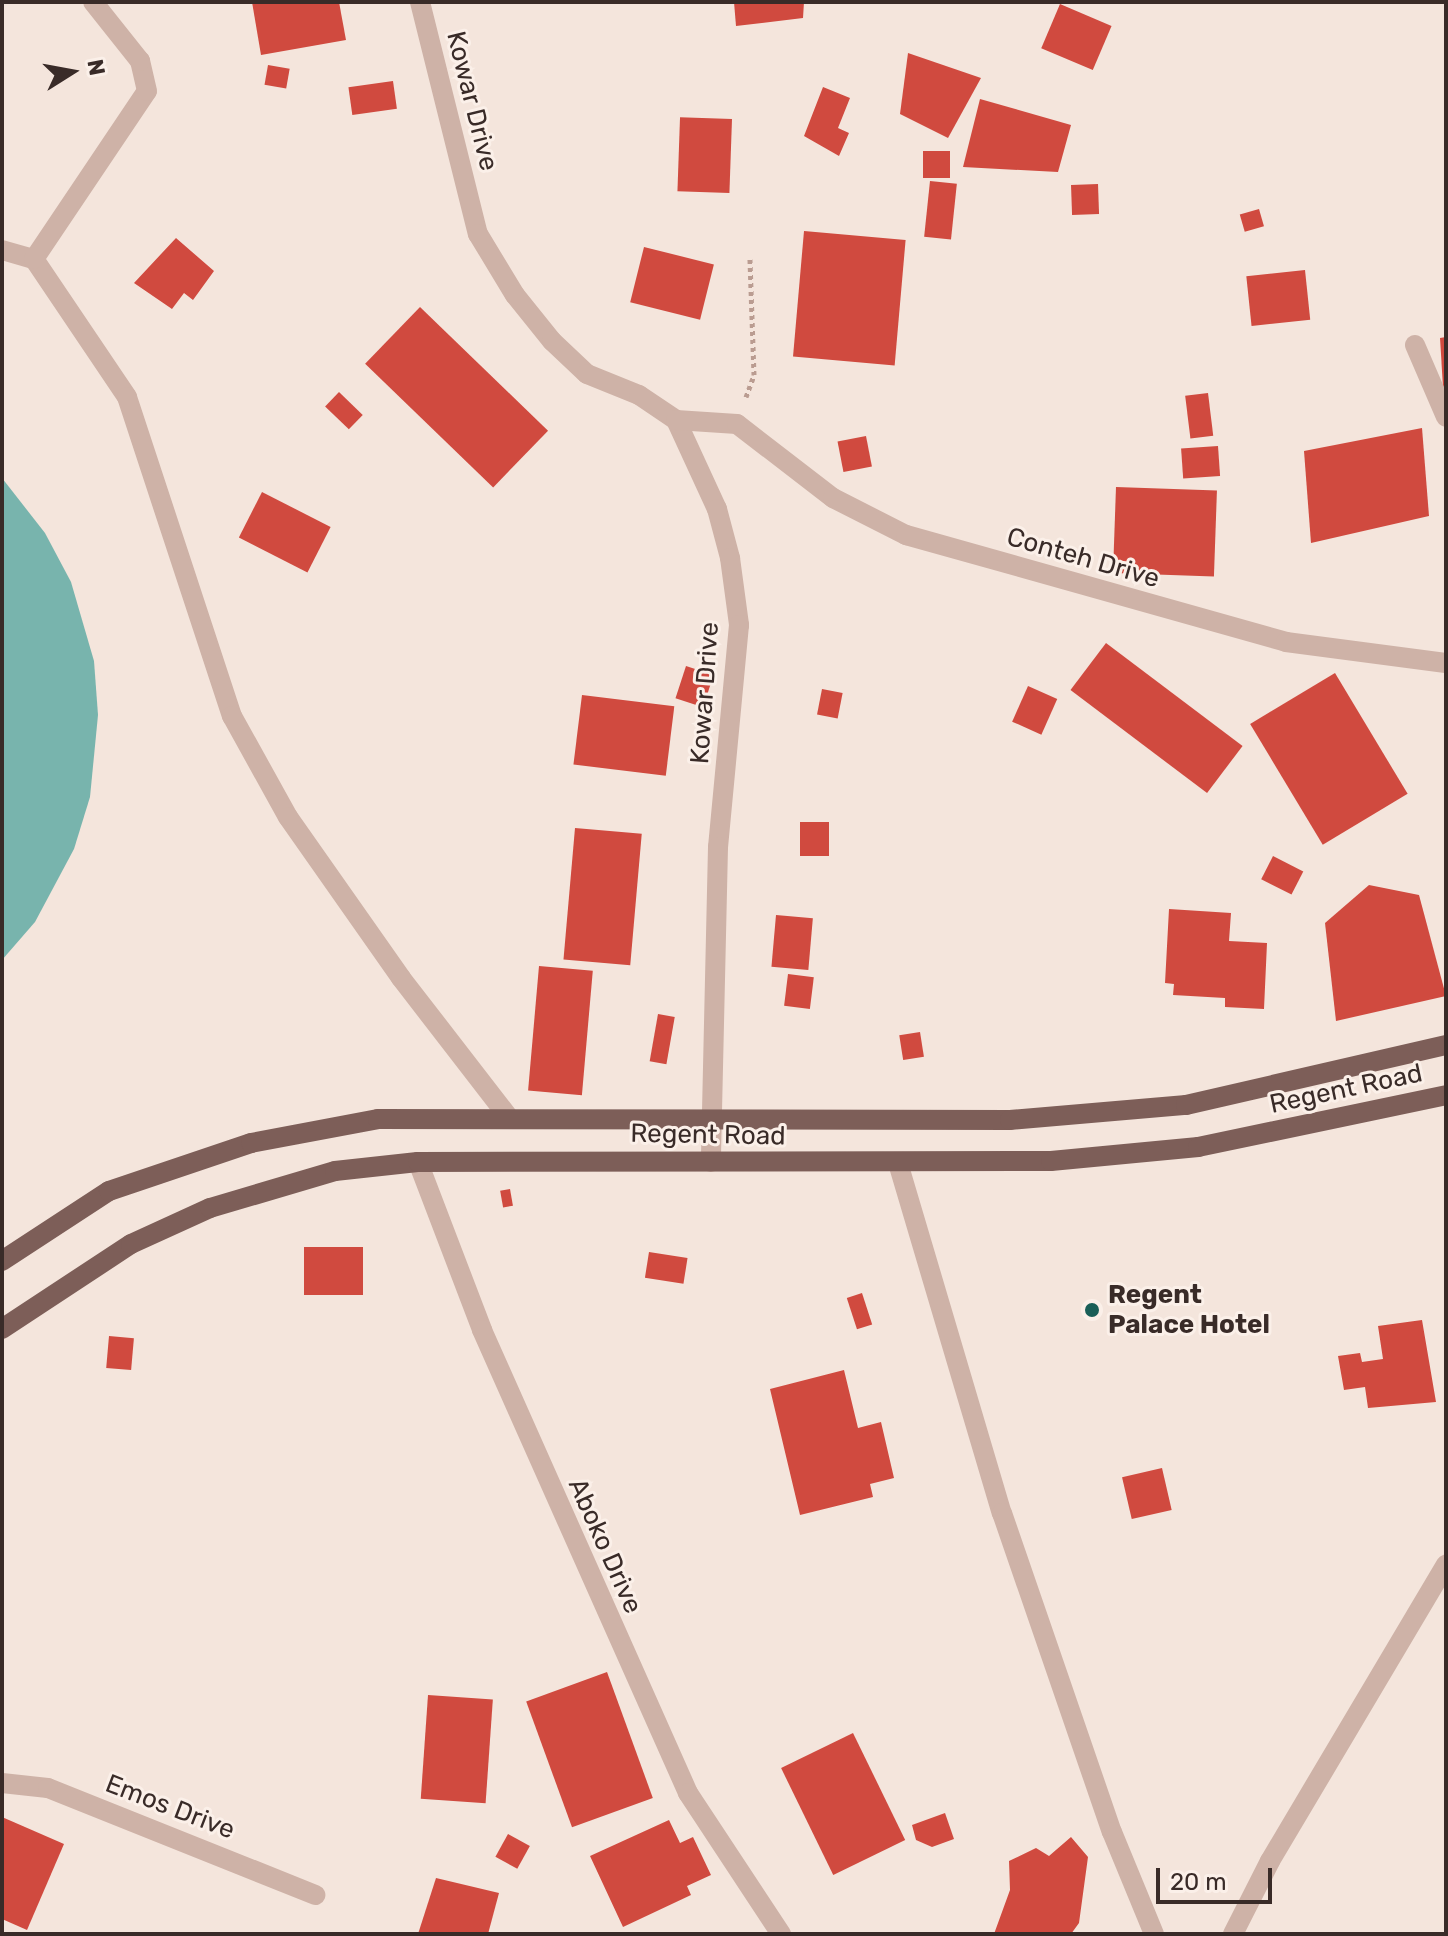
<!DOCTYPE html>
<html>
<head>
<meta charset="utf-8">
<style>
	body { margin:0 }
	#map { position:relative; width:1448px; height:1936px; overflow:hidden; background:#f4e5dc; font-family:Rubik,sans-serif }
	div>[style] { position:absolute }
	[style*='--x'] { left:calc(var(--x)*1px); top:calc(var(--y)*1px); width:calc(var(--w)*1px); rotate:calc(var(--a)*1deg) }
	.water>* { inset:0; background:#78b4ad }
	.building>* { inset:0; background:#d04a3f; transform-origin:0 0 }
	.path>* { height:5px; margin-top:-2.5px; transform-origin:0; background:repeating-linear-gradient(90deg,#ba9c91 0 4px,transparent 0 8px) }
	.minor>* { height:20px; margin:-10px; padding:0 10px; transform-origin:10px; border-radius:10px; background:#ceb2a7 }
	.primary>* { height:20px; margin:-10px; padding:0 10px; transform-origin:10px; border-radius:10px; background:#7d5e58 }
	.dots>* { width:22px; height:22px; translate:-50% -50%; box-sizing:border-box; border:4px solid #fbf0e9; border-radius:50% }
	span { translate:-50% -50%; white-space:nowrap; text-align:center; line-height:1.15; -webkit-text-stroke:6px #fbf0e9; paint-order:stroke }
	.street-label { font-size:26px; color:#392b28 }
	.poi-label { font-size:26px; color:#392b28; font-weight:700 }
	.left { translate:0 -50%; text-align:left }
	.frame { position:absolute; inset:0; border:4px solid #392b28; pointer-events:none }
	.north { position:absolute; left:32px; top:32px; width:80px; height:80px; -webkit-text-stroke:6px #fbf0e9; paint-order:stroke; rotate:79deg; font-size:22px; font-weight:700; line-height:32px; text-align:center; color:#392b28 }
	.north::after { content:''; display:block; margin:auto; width:28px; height:36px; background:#392b28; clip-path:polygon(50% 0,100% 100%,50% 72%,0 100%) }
	.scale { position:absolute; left:1156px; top:1868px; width:116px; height:36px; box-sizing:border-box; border:4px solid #392b28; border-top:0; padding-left:10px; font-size:24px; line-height:28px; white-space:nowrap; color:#392b28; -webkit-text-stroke:6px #fbf0e9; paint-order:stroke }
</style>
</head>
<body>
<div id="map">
	<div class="water">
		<i style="clip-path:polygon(2px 478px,45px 533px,71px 582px,94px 661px,98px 715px,90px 797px,74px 849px,35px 922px,2px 960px)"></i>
	</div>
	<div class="building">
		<i style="clip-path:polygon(252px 2px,339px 2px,346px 40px,261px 55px)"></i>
		<i style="clip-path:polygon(734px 2px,804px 2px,803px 18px,736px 26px)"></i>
		<i style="left:1060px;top:4px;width:56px;height:48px;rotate:23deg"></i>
		<i style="clip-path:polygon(908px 53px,981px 78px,948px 138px,900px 114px)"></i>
		<i style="left:268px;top:65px;width:22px;height:20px;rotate:10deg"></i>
		<i style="left:393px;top:81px;width:28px;height:45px;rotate:82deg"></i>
		<i style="clip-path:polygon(823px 87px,850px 98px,838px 128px,849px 133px,839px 156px,804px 136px)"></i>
		<i style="clip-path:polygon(980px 99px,1071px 125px,1058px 172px,963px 167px)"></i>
		<i style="left:732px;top:119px;width:74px;height:52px;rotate:92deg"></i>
		<i style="left:923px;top:151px;width:27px;height:27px"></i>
		<i style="left:930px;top:181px;width:27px;height:56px;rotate:6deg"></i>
		<i style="left:1098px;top:184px;width:30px;height:27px;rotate:88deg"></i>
		<i style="left:1259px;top:209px;width:18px;height:20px;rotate:74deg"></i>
		<i style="left:804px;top:231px;width:102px;height:126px;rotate:5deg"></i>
		<i style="clip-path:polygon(176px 238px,214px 271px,193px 300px,184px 293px,172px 309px,134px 283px)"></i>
		<i style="left:644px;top:247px;width:72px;height:57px;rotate:14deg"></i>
		<i style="left:1305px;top:270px;width:50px;height:59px;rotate:84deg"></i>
		<i style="left:420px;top:307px;width:178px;height:79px;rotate:44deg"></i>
		<i style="clip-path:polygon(1446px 337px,1446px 387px,1443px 387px,1440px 338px)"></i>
		<i style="left:339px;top:392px;width:33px;height:20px;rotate:44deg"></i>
		<i style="left:1208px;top:393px;width:43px;height:23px;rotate:83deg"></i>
		<i style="clip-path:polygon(1422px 428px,1429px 516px,1311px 543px,1304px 451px)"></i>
		<i style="left:866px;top:436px;width:31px;height:29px;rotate:79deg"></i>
		<i style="left:1218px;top:446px;width:30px;height:37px;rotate:86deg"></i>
		<i style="left:1116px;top:487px;width:101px;height:86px;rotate:2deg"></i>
		<i style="left:262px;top:492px;width:77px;height:51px;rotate:27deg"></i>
		<i style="left:1106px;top:643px;width:171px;height:59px;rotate:37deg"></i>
		<i style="left:686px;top:666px;width:29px;height:34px;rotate:18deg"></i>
		<i style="left:1335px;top:673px;width:141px;height:99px;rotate:59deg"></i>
		<i style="left:1028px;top:686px;width:32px;height:39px;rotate:24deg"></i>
		<i style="left:822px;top:689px;width:21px;height:26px;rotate:11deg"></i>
		<i style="left:582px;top:695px;width:93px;height:70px;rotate:7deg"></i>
		<i style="left:800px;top:822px;width:29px;height:34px"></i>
		<i style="left:575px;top:828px;width:67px;height:132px;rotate:5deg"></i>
		<i style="left:1273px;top:856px;width:34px;height:26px;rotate:27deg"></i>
		<i style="clip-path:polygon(1369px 885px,1419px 895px,1446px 996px,1336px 1021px,1325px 923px)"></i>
		<i style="clip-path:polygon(1169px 909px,1231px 913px,1229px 941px,1267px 943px,1264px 1009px,1225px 1007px,1225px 998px,1173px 995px,1174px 984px,1165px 983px)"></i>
		<i style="left:776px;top:915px;width:37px;height:52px;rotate:5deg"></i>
		<i style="left:539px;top:966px;width:54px;height:125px;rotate:5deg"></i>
		<i style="left:788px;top:974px;width:26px;height:32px;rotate:7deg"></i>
		<i style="left:658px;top:1014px;width:17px;height:48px;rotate:10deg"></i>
		<i style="left:920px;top:1032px;width:25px;height:21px;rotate:81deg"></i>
		<i style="left:510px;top:1189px;width:17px;height:10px;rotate:80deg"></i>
		<i style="left:363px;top:1247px;width:48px;height:59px;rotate:90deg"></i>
		<i style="left:649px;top:1252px;width:39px;height:26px;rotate:9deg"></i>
		<i style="left:862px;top:1293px;width:33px;height:16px;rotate:72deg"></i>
		<i style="clip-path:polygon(1422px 1320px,1436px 1402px,1368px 1408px,1365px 1387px,1344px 1390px,1338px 1356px,1360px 1353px,1362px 1362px,1383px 1359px,1378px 1326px)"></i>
		<i style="left:109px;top:1336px;width:25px;height:32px;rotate:5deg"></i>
		<i style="clip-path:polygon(844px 1370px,858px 1428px,881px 1422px,894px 1478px,870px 1484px,873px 1497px,800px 1515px,770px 1389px)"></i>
		<i style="left:1162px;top:1468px;width:43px;height:41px;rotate:77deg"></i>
		<i style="left:607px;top:1672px;width:134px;height:86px;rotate:70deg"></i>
		<i style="left:428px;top:1695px;width:65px;height:104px;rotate:4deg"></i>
		<i style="left:853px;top:1733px;width:119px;height:80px;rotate:64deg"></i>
		<i style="clip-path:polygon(945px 1813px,954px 1839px,932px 1847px,916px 1840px,912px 1825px)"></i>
		<i style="clip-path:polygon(2px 1817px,64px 1844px,27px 1930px,2px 1919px)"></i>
		<i style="clip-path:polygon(669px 1820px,680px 1843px,693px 1837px,711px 1875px,687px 1886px,691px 1895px,623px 1927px,590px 1856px)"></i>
		<i style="left:508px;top:1834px;width:25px;height:26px;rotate:29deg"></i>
		<i style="clip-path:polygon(1071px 1837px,1088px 1857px,1079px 1923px,1071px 1934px,994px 1934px,1010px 1890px,1009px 1861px,1036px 1848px,1049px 1856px)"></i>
		<i style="clip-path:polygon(436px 1878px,499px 1893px,488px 1934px,418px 1934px)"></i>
	</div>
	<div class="path">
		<i style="--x:746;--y:397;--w:23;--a:-70"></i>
		<i style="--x:754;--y:375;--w:116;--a:-92"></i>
	</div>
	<div class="minor">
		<i style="--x:420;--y:2;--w:239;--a:76"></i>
		<i style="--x:478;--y:234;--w:71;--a:58.8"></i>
		<i style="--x:515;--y:295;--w:59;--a:51.2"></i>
		<i style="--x:552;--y:341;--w:48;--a:43.3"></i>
		<i style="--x:587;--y:374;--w:56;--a:22"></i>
		<i style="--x:639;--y:395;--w:45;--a:34"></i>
		<i style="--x:676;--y:420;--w:98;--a:65.3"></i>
		<i style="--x:717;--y:509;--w:51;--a:75.1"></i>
		<i style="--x:730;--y:558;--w:68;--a:82.3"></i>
		<i style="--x:739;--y:625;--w:223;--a:95.4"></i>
		<i style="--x:718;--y:847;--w:315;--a:91.3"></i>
		<i style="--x:2;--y:250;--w:33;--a:16"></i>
		<i style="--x:34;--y:259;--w:166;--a:56"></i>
		<i style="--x:127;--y:397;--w:336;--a:71.8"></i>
		<i style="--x:232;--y:716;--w:115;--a:61"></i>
		<i style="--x:288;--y:817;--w:197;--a:54.9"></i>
		<i style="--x:401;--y:978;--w:178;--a:52.3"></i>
		<i style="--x:34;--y:259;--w:202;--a:-56.1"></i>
		<i style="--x:147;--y:91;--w:31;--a:-103"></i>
		<i style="--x:140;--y:61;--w:75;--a:-128.5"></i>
		<i style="--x:1415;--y:345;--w:78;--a:66.7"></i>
		<i style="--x:676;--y:420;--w:61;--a:3.8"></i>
		<i style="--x:737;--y:424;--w:121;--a:37.6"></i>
		<i style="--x:833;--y:498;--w:82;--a:26.9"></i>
		<i style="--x:906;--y:535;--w:395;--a:15.7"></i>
		<i style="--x:1286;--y:642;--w:161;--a:7.5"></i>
		<i style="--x:418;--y:1162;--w:180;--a:69.1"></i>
		<i style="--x:482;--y:1330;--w:507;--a:66.01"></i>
		<i style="--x:688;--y:1793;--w:169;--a:56.6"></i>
		<i style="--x:898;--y:1163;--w:365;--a:73.5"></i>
		<i style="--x:1002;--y:1513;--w:337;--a:71"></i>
		<i style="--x:1112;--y:1832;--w:110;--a:67.6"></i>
		<i style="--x:2;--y:1783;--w:46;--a:6.2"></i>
		<i style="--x:48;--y:1788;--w:288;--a:21.8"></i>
		<i style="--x:1233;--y:1934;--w:82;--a:-63.1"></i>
		<i style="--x:1270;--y:1861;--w:345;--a:-59.3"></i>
	</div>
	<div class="primary">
		<i style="--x:2;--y:1261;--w:128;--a:-33.2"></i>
		<i style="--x:109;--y:1191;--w:150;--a:-18.7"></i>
		<i style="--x:251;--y:1143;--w:129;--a:-10.7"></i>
		<i style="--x:378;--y:1119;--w:632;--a:0.09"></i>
		<i style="--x:1010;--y:1120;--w:177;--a:-4.9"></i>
		<i style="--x:1186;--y:1105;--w:267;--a:-13"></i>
		<i style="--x:2;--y:1329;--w:154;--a:-33.4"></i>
		<i style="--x:131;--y:1244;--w:87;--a:-24.5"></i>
		<i style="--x:210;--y:1208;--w:130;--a:-16.5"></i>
		<i style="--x:335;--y:1171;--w:83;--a:-6.2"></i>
		<i style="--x:418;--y:1162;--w:633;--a:-0.09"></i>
		<i style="--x:1051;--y:1161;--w:148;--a:-5.4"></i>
		<i style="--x:1198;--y:1147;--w:253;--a:-11.8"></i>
	</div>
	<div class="dots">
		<i style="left:1092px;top:1310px;background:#1a5f58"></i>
	</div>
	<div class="street-label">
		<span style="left:472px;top:101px;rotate:76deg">Kowar Drive</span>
		<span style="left:1083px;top:558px;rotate:16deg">Conteh Drive</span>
		<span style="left:705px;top:693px;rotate:-86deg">Kowar Drive</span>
		<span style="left:1346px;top:1089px;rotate:-12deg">Regent Road</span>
		<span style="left:708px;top:1135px;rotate:1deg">Regent Road</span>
		<span style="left:605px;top:1546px;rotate:66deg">Aboko Drive</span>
		<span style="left:170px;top:1807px;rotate:21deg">Emos Drive</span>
	</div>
	<div class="poi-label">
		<span class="left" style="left:1108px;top:1310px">Regent<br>Palace Hotel</span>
	</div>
	<div class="frame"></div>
	<div class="north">N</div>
	<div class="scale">20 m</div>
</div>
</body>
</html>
